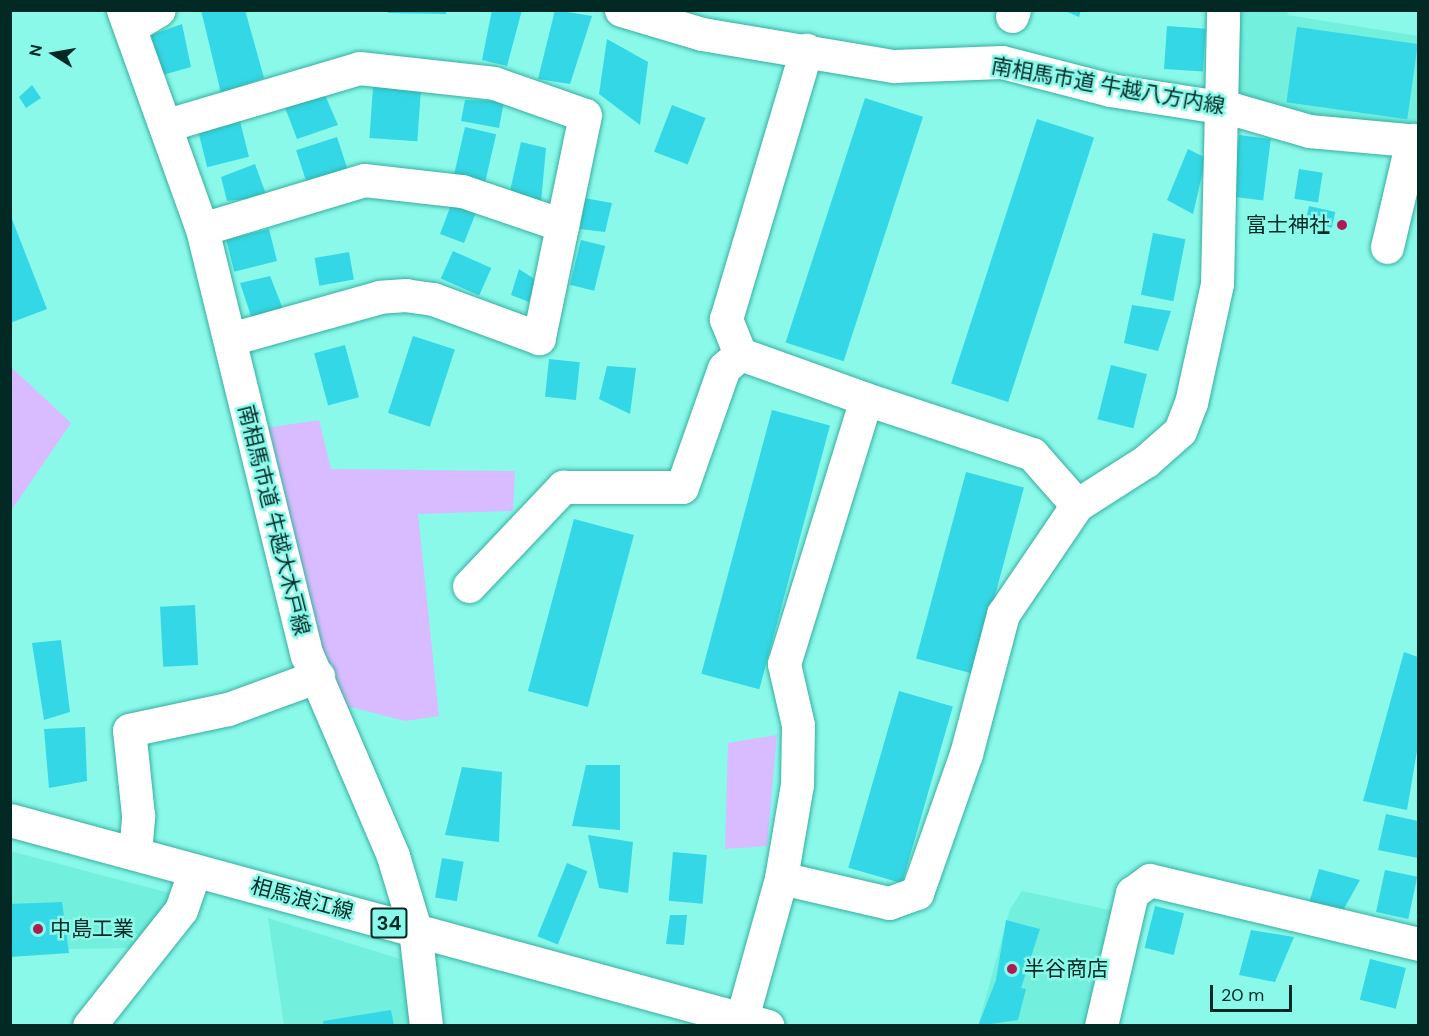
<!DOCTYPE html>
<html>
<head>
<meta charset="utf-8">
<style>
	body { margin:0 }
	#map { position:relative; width:1429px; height:1036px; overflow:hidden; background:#8af9ea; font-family:"DM Sans","Noto Sans JP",sans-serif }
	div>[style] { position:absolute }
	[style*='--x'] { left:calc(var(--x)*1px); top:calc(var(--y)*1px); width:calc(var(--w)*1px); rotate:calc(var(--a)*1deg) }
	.built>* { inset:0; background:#73efde }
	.green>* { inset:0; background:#d9bcff }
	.building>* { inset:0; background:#34d7e5; transform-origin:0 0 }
	.roads { filter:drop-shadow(0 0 2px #37aea0) drop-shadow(0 0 2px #37aea0) }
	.minor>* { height:33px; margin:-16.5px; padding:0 16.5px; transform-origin:16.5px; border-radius:16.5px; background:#fff }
	.major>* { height:33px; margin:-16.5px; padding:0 16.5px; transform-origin:16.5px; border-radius:16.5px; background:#fff }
	.dots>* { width:16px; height:16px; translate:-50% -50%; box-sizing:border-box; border:3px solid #8af9ea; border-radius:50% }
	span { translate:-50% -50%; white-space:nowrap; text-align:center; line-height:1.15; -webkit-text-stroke:5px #8af9ea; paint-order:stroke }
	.shield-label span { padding:2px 4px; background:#8af9ea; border:2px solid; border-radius:4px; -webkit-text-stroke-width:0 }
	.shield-label { font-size:20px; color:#032925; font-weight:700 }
	.street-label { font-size:21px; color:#032925 }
	.poi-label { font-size:21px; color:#032925 }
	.right { translate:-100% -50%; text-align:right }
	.left { translate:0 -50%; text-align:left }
	.frame { position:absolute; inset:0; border:12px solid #032925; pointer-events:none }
	.north { position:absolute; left:24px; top:24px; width:60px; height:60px; -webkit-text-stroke:4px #8af9ea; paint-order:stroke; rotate:281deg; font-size:16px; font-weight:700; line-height:24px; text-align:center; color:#032925 }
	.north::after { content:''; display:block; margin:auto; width:21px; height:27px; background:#032925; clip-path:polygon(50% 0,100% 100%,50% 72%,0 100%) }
	.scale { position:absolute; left:1210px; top:985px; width:82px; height:27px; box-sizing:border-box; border:3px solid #032925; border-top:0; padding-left:8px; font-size:18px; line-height:21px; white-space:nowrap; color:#032925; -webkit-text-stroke:4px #8af9ea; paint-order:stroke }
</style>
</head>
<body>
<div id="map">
	<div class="built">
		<i style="clip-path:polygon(1229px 11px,1289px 11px,1287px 15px,1418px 36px,1418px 130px,1312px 118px,1229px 97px)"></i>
		<i style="clip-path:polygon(10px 851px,177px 895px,137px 948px,11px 950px)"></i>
		<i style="clip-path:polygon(1022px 891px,1119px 912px,1092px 1025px,978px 1026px,1010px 909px)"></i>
		<i style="clip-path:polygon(268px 918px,410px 962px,415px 1025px,284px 1025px)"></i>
	</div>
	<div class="green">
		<i style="clip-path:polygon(11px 367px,71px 423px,11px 511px)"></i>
		<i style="clip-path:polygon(319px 420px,331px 469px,515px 471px,513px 511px,418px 514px,439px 716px,405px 721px,339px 704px,310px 635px,259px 429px)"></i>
		<i style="clip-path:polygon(777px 735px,767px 846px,725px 849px,728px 743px)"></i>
	</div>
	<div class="building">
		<i style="clip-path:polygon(201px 10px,245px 10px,264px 78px,221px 93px)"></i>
		<i style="clip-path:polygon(389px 10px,446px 10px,446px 14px,388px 13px)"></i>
		<i style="clip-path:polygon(492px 10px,522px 10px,507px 66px,482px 60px)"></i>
		<i style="clip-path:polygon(555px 10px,592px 16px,570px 84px,538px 79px)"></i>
		<i style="clip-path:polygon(1063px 10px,1081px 10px,1079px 17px)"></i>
		<i style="clip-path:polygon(182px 24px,191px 67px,159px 76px,151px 35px)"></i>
		<i style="left:1167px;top:26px;width:39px;height:43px;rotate:4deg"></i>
		<i style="left:1297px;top:27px;width:122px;height:76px;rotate:8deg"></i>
		<i style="clip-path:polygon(607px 39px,648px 62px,640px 125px,599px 94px)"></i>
		<i style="clip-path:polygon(32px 85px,41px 98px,26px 108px,19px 97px)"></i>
		<i style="left:373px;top:87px;width:48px;height:51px;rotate:4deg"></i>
		<i style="clip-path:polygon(325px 95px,338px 125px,297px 139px,284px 105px)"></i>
		<i style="left:865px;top:98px;width:61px;height:257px;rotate:18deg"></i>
		<i style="clip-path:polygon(465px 100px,504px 101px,499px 128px,461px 121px)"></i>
		<i style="left:672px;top:105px;width:36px;height:50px;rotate:21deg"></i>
		<i style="left:239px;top:117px;width:41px;height:43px;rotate:76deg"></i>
		<i style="left:1037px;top:119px;width:60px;height:278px;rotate:18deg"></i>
		<i style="left:465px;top:127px;width:32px;height:50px;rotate:13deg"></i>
		<i style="left:1239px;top:135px;width:32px;height:62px;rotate:7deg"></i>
		<i style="left:337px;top:137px;width:35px;height:43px;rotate:72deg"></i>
		<i style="clip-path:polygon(521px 142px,546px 148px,541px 202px,510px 191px)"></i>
		<i style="clip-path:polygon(1188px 149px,1206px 158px,1193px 214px,1167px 200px)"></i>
		<i style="clip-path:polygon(255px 164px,267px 197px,227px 201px,221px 177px)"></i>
		<i style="left:1299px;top:169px;width:24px;height:30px;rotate:9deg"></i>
		<i style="clip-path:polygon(584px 198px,612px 203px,605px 232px,580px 229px)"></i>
		<i style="clip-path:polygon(451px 205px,477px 210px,464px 243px,440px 234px)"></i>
		<i style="left:1309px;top:206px;width:27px;height:16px;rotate:13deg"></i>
		<i style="clip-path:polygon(10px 214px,47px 309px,10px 323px)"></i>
		<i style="left:269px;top:229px;width:33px;height:44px;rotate:76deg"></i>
		<i style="left:1153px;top:233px;width:33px;height:63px;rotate:11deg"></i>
		<i style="left:581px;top:240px;width:25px;height:46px;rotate:14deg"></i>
		<i style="left:453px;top:251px;width:42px;height:30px;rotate:24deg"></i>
		<i style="left:349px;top:252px;width:28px;height:35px;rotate:80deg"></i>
		<i style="clip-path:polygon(519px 269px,536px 280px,529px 302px,511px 295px)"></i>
		<i style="clip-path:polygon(270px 276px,283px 309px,252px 319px,240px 283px)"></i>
		<i style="clip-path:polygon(1132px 305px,1171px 311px,1158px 351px,1124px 343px)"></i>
		<i style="left:413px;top:336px;width:44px;height:81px;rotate:18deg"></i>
		<i style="left:345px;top:345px;width:54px;height:32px;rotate:75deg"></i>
		<i style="left:549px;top:359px;width:31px;height:38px;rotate:6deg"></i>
		<i style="left:1111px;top:365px;width:37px;height:56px;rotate:14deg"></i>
		<i style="clip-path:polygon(607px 366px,636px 368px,630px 414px,599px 399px)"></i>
		<i style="left:772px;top:410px;width:60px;height:273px;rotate:15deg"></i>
		<i style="left:966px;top:472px;width:60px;height:193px;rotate:15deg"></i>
		<i style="left:574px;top:519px;width:62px;height:178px;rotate:15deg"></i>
		<i style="left:195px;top:605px;width:60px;height:35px;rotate:87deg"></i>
		<i style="clip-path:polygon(61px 640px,70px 712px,44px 720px,32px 643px)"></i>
		<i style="clip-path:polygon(1404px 652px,1418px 657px,1418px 745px,1407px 810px,1363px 801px)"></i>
		<i style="left:899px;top:691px;width:56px;height:184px;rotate:16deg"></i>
		<i style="clip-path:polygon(85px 727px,87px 781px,49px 788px,44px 729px)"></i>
		<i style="clip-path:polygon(586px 765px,620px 765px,620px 830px,572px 826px)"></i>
		<i style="clip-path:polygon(462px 767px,502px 772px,499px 842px,445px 835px)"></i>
		<i style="clip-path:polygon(1386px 814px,1418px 821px,1418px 858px,1378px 850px)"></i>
		<i style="clip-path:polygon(588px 835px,633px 842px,628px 893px,599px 888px)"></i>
		<i style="left:673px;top:852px;width:34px;height:49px;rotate:5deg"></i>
		<i style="left:442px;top:858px;width:22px;height:40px;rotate:10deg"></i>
		<i style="left:567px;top:863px;width:22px;height:79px;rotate:22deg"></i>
		<i style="clip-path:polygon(1319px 869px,1360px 880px,1341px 914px,1308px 907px)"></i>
		<i style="left:1385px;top:870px;width:33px;height:43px;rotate:12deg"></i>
		<i style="clip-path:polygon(62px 902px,69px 953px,10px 957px,10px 904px)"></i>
		<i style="left:1155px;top:906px;width:30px;height:43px;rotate:14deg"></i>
		<i style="clip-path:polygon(670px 915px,687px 915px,684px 945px,666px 944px)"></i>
		<i style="clip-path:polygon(1006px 920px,1040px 929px,1021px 988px,1026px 989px,1018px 1020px,978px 1026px,996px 980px)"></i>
		<i style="clip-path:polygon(1251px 930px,1294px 937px,1275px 982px,1239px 975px)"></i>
		<i style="left:1370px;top:959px;width:37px;height:42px;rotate:14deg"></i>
		<i style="clip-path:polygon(391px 1010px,394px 1026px,324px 1026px,323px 1021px)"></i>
	</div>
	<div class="roads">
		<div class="minor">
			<i style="--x:123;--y:10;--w:233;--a:70.2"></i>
			<i style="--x:202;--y:229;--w:439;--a:76.2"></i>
			<i style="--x:307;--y:655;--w:219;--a:66.8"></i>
			<i style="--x:393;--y:856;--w:76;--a:73.2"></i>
			<i style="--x:415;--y:929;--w:98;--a:83.5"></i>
			<i style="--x:621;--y:10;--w:84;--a:16.5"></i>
			<i style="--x:702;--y:34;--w:195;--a:9.5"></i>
			<i style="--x:894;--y:66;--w:108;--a:-2.1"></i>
			<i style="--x:1002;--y:62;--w:112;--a:14.5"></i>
			<i style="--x:1110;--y:90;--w:124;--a:8.8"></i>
			<i style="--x:1233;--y:109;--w:79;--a:16.1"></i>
			<i style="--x:1309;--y:131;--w:109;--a:5.2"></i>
			<i style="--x:1012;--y:16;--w:6;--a:-72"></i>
			<i style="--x:132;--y:26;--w:31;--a:-31"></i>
			<i style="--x:167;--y:125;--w:200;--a:-16.5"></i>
			<i style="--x:359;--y:68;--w:136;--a:6.3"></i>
			<i style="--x:494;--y:83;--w:96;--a:19.4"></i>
			<i style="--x:585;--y:115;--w:228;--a:101.7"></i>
			<i style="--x:539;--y:338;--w:113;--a:-159.8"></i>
			<i style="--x:433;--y:299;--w:27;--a:-172"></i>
			<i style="--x:406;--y:295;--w:26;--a:176"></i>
			<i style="--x:380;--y:297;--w:155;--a:164.3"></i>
			<i style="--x:202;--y:229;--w:169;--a:-16.8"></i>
			<i style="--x:364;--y:180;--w:99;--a:6.4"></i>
			<i style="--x:462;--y:191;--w:106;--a:18.8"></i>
			<i style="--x:1387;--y:247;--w:110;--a:-76.8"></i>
			<i style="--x:1077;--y:505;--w:82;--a:-32.5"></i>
			<i style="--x:1146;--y:461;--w:45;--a:-41.4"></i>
			<i style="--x:1180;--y:431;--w:30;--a:-69"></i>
			<i style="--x:1191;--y:403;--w:122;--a:-77.7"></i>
			<i style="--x:1217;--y:284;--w:274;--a:-88.7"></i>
			<i style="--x:469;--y:586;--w:137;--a:-46.5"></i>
			<i style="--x:563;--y:487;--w:119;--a:0"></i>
			<i style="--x:682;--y:487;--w:126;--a:-70.6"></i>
			<i style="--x:724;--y:368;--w:21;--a:-41"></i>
			<i style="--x:135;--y:853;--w:38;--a:-85"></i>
			<i style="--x:138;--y:815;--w:85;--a:-96"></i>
			<i style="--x:129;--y:730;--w:101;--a:-12"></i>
			<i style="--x:228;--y:709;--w:96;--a:-20.1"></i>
			<i style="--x:781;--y:878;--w:111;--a:13"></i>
			<i style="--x:889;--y:903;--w:30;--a:-20"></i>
			<i style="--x:917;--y:893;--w:147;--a:-70.6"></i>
			<i style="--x:966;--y:754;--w:145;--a:-75.2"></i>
			<i style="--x:1003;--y:614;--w:132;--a:-55.8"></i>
			<i style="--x:1077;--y:505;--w:68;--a:-131.4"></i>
			<i style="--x:1032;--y:454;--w:175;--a:-161.7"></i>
			<i style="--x:742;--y:1018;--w:145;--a:-74.4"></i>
			<i style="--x:781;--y:878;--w:95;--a:-80.3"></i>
			<i style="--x:797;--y:784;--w:59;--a:-89"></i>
			<i style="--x:798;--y:725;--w:63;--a:-102.9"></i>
			<i style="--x:784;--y:664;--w:277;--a:-72.8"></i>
			<i style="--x:866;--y:399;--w:134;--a:-160.3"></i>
			<i style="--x:740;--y:354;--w:38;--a:-112"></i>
			<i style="--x:726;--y:319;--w:281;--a:-73.4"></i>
			<i style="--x:89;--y:1026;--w:148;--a:-51.6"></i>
			<i style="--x:181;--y:910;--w:42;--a:-70.7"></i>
			<i style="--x:1101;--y:1026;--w:137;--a:-76.9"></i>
			<i style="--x:1132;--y:893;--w:22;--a:-36"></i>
			<i style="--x:1150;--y:880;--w:276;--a:13.4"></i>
		</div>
		<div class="major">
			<i style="--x:10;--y:820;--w:785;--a:15.2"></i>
		</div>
	</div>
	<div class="dots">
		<i style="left:1342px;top:225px;background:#ab1b54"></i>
		<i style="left:38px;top:929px;background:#ab1b54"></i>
		<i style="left:1012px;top:969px;background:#ab1b54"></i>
	</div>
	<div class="shield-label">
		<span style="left:389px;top:923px">34</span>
	</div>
	<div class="street-label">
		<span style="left:1108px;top:86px;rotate:10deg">南相馬市道 牛越八方内線</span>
		<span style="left:274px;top:520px;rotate:76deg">南相馬市道 牛越大木戸線</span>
		<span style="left:302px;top:899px;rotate:15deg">相馬浪江線</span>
	</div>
	<div class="poi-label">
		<span class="right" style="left:1330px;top:225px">富士神社</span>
		<span class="left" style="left:50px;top:929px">中島工業</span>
		<span class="left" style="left:1024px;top:969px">半谷商店</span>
	</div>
	<div class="frame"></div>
	<div class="north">N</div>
	<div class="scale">20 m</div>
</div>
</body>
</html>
